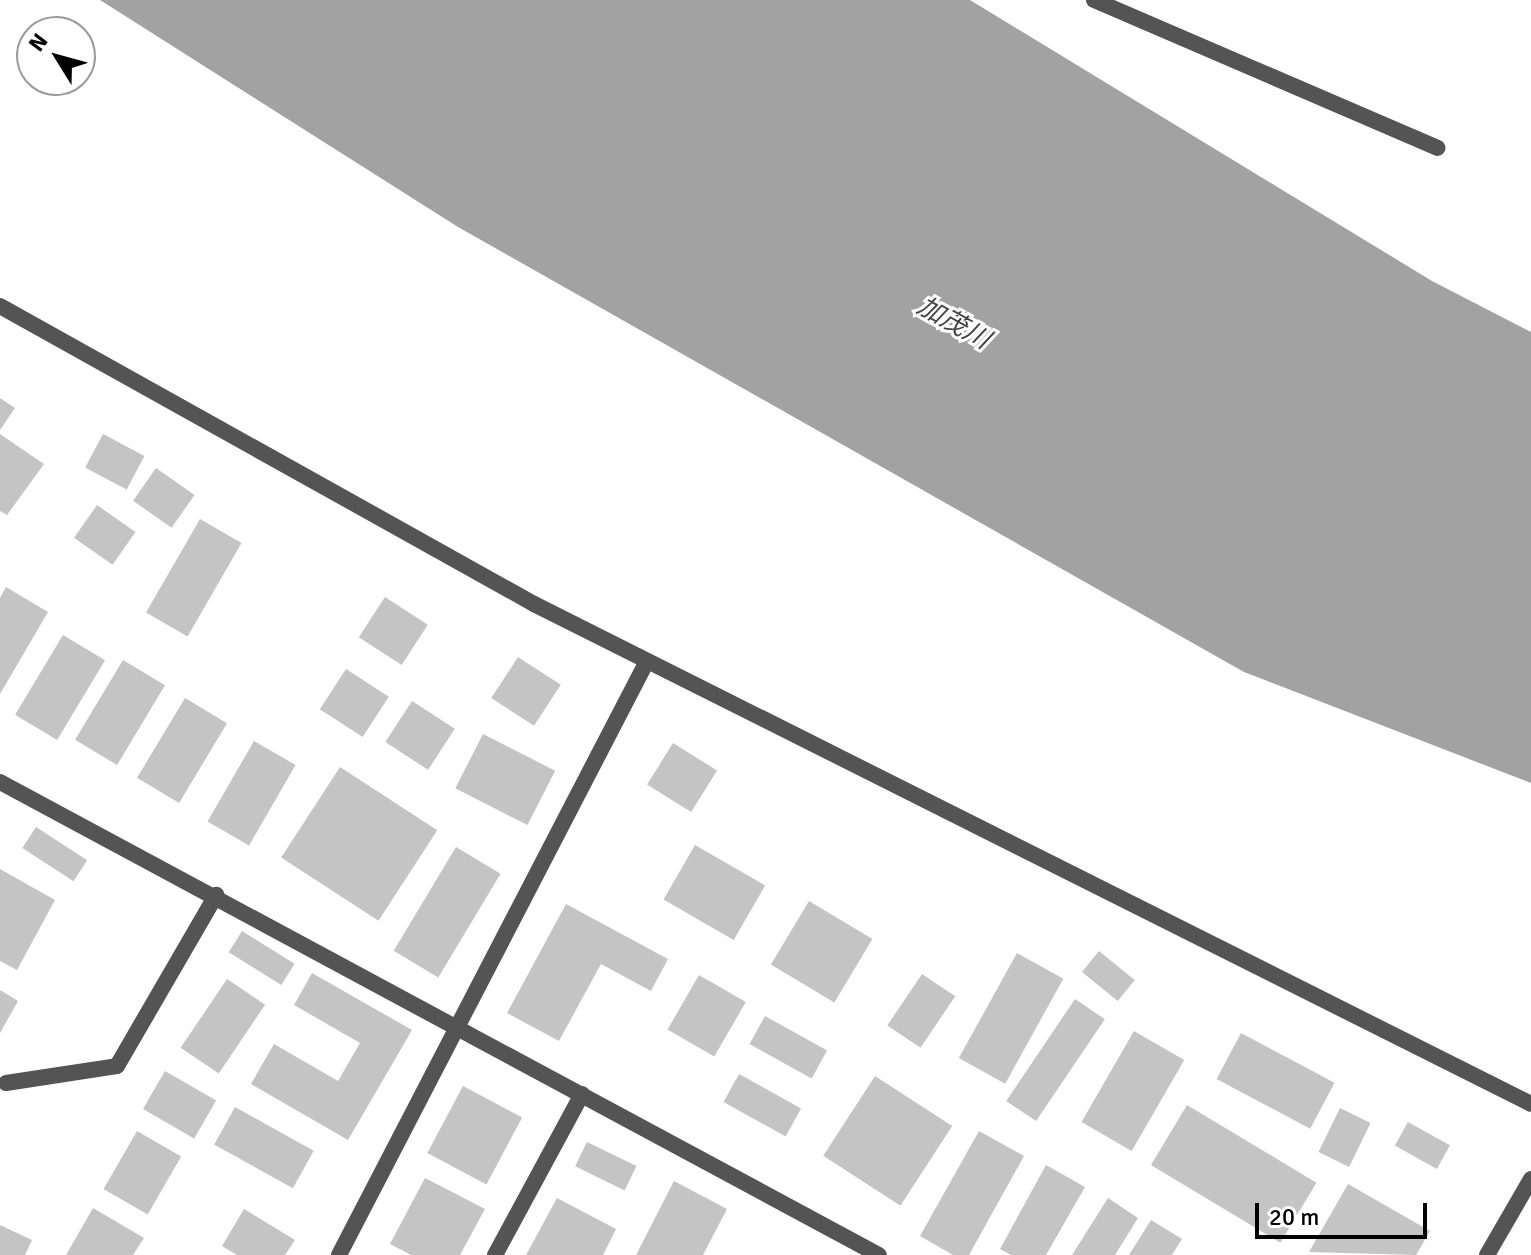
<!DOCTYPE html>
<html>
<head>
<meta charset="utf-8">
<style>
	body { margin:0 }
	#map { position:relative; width:1531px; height:1255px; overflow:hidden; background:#fff; font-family:Signika,"Noto Sans JP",sans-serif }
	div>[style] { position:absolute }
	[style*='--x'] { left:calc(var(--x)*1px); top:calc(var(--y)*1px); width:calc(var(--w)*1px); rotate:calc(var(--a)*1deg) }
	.water>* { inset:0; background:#a2a2a2 }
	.building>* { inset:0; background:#c4c4c4; transform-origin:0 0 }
	.service>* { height:16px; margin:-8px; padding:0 8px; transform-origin:8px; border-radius:8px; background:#545454 }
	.minor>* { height:16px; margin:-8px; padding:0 8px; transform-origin:8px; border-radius:8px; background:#545454 }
	.tertiary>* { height:16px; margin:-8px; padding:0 8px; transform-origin:8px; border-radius:8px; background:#545454 }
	span { translate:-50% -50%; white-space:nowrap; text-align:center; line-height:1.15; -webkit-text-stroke:6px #fff; paint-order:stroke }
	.water-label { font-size:26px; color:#434343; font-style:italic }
	.north { position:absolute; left:16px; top:16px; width:80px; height:80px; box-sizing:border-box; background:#fff; border:2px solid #999; border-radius:50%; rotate:307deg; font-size:22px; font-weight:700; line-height:32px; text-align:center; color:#000 }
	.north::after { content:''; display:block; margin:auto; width:28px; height:36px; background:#000; clip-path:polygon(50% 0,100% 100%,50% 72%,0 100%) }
	.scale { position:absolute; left:1255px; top:1203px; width:172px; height:36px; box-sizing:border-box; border:4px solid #000; border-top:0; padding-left:10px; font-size:24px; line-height:28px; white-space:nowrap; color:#000; -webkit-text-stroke:6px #fff; paint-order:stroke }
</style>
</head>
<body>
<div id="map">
	<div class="water">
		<i style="clip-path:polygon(100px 0,970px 0,1432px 281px,1531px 332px,1531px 783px,1244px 672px,458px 227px)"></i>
	</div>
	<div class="building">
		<i style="clip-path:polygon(0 398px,15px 408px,0 430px)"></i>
		<i style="clip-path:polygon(0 434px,44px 464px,7px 515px,0 511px)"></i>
		<i style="left:103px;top:434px;width:47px;height:38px;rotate:28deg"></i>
		<i style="left:156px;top:468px;width:47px;height:40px;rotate:35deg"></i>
		<i style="left:97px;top:505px;width:47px;height:40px;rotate:35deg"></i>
		<i style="left:200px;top:519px;width:48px;height:108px;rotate:30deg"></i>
		<i style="clip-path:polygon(6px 587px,48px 612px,0 694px,0 598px)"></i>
		<i style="left:385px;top:597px;width:51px;height:48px;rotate:33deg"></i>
		<i style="left:63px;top:635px;width:49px;height:93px;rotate:31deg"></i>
		<i style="left:518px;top:657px;width:51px;height:49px;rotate:33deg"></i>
		<i style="left:123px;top:660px;width:49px;height:93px;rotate:31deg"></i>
		<i style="left:346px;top:669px;width:51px;height:48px;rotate:33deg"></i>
		<i style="left:185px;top:698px;width:49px;height:93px;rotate:31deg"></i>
		<i style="left:412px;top:701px;width:51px;height:49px;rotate:33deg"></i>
		<i style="left:483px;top:734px;width:81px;height:61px;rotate:27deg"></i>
		<i style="left:254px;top:741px;width:48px;height:93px;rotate:30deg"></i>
		<i style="left:673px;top:743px;width:52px;height:49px;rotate:32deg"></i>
		<i style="left:340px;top:767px;width:116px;height:108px;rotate:33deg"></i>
		<i style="left:36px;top:827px;width:61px;height:25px;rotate:33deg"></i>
		<i style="left:695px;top:845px;width:81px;height:63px;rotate:30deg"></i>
		<i style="left:456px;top:847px;width:52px;height:121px;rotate:31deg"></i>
		<i style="clip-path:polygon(0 869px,55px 900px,17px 970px,0 961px)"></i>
		<i style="left:809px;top:901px;width:74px;height:74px;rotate:31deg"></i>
		<i style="clip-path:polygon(566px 904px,668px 959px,651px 991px,601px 964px,559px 1041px,507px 1013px)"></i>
		<i style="left:242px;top:931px;width:62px;height:25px;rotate:32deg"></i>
		<i style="left:1099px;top:951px;width:46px;height:27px;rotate:39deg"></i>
		<i style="left:1017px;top:953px;width:53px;height:120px;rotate:29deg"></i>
		<i style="clip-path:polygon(312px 973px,412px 1030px,348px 1140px,251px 1084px,274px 1044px,338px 1081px,360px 1043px,294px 1005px)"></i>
		<i style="left:922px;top:974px;width:40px;height:62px;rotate:34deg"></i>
		<i style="left:699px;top:975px;width:54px;height:63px;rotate:30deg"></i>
		<i style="left:227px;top:979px;width:46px;height:83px;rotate:34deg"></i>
		<i style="clip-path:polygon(0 990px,18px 1001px,0 1033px)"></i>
		<i style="left:1075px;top:999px;width:36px;height:123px;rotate:34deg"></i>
		<i style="left:765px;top:1016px;width:71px;height:32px;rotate:29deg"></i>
		<i style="left:1134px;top:1031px;width:58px;height:105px;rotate:30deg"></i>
		<i style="left:1241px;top:1033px;width:106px;height:52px;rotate:28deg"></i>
		<i style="left:165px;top:1071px;width:59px;height:44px;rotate:30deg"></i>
		<i style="left:739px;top:1074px;width:71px;height:32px;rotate:29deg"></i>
		<i style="left:875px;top:1076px;width:92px;height:95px;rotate:33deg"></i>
		<i style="left:463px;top:1086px;width:67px;height:76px;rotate:28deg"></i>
		<i style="left:1187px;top:1105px;width:151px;height:70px;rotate:31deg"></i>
		<i style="left:235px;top:1107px;width:90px;height:43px;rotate:29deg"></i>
		<i style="left:1340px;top:1108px;width:34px;height:49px;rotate:26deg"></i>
		<i style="left:1408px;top:1122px;width:48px;height:27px;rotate:29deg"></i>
		<i style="left:137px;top:1131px;width:51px;height:67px;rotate:30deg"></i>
		<i style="clip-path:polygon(979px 1131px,1024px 1156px,969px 1255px,953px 1255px,920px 1236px)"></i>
		<i style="left:587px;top:1142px;width:55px;height:27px;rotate:26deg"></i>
		<i style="clip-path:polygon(1046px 1165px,1085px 1187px,1046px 1255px,1011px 1255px,1000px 1249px)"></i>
		<i style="clip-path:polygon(425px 1178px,485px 1209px,460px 1255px,411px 1255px,390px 1244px)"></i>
		<i style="clip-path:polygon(674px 1181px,727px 1209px,703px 1255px,636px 1255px)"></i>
		<i style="clip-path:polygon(1348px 1184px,1430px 1231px,1416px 1255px,1309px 1252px)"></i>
		<i style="clip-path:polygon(557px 1198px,616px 1229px,603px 1255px,526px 1255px)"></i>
		<i style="clip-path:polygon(1108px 1198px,1138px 1218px,1115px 1255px,1072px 1255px)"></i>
		<i style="clip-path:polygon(93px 1208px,144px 1238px,133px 1255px,66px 1255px)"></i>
		<i style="clip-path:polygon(244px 1209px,295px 1240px,285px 1255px,237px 1255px,222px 1246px)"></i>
		<i style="clip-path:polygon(1151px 1220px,1182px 1239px,1172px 1255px,1129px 1255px)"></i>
		<i style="clip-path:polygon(0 1225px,32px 1240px,25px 1255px,0 1255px)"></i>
	</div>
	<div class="service">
		<i style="--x:1094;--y:0;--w:374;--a:23.3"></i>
	</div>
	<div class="minor">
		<i style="--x:0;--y:782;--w:998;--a:28.29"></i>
		<i style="--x:6;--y:1083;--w:112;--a:-8.7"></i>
		<i style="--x:117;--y:1066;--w:198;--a:-59.9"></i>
		<i style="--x:339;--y:1255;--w:669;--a:-62.59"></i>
		<i style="--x:495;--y:1255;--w:183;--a:-61.6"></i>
		<i style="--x:1487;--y:1255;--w:88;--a:-59.9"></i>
	</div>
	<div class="tertiary">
		<i style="--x:0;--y:306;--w:612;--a:29.16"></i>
		<i style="--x:534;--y:604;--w:1115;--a:26.63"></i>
	</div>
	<div class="water-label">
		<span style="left:953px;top:324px;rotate:29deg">加茂川</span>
	</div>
	<div class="north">N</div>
	<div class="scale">20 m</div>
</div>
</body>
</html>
